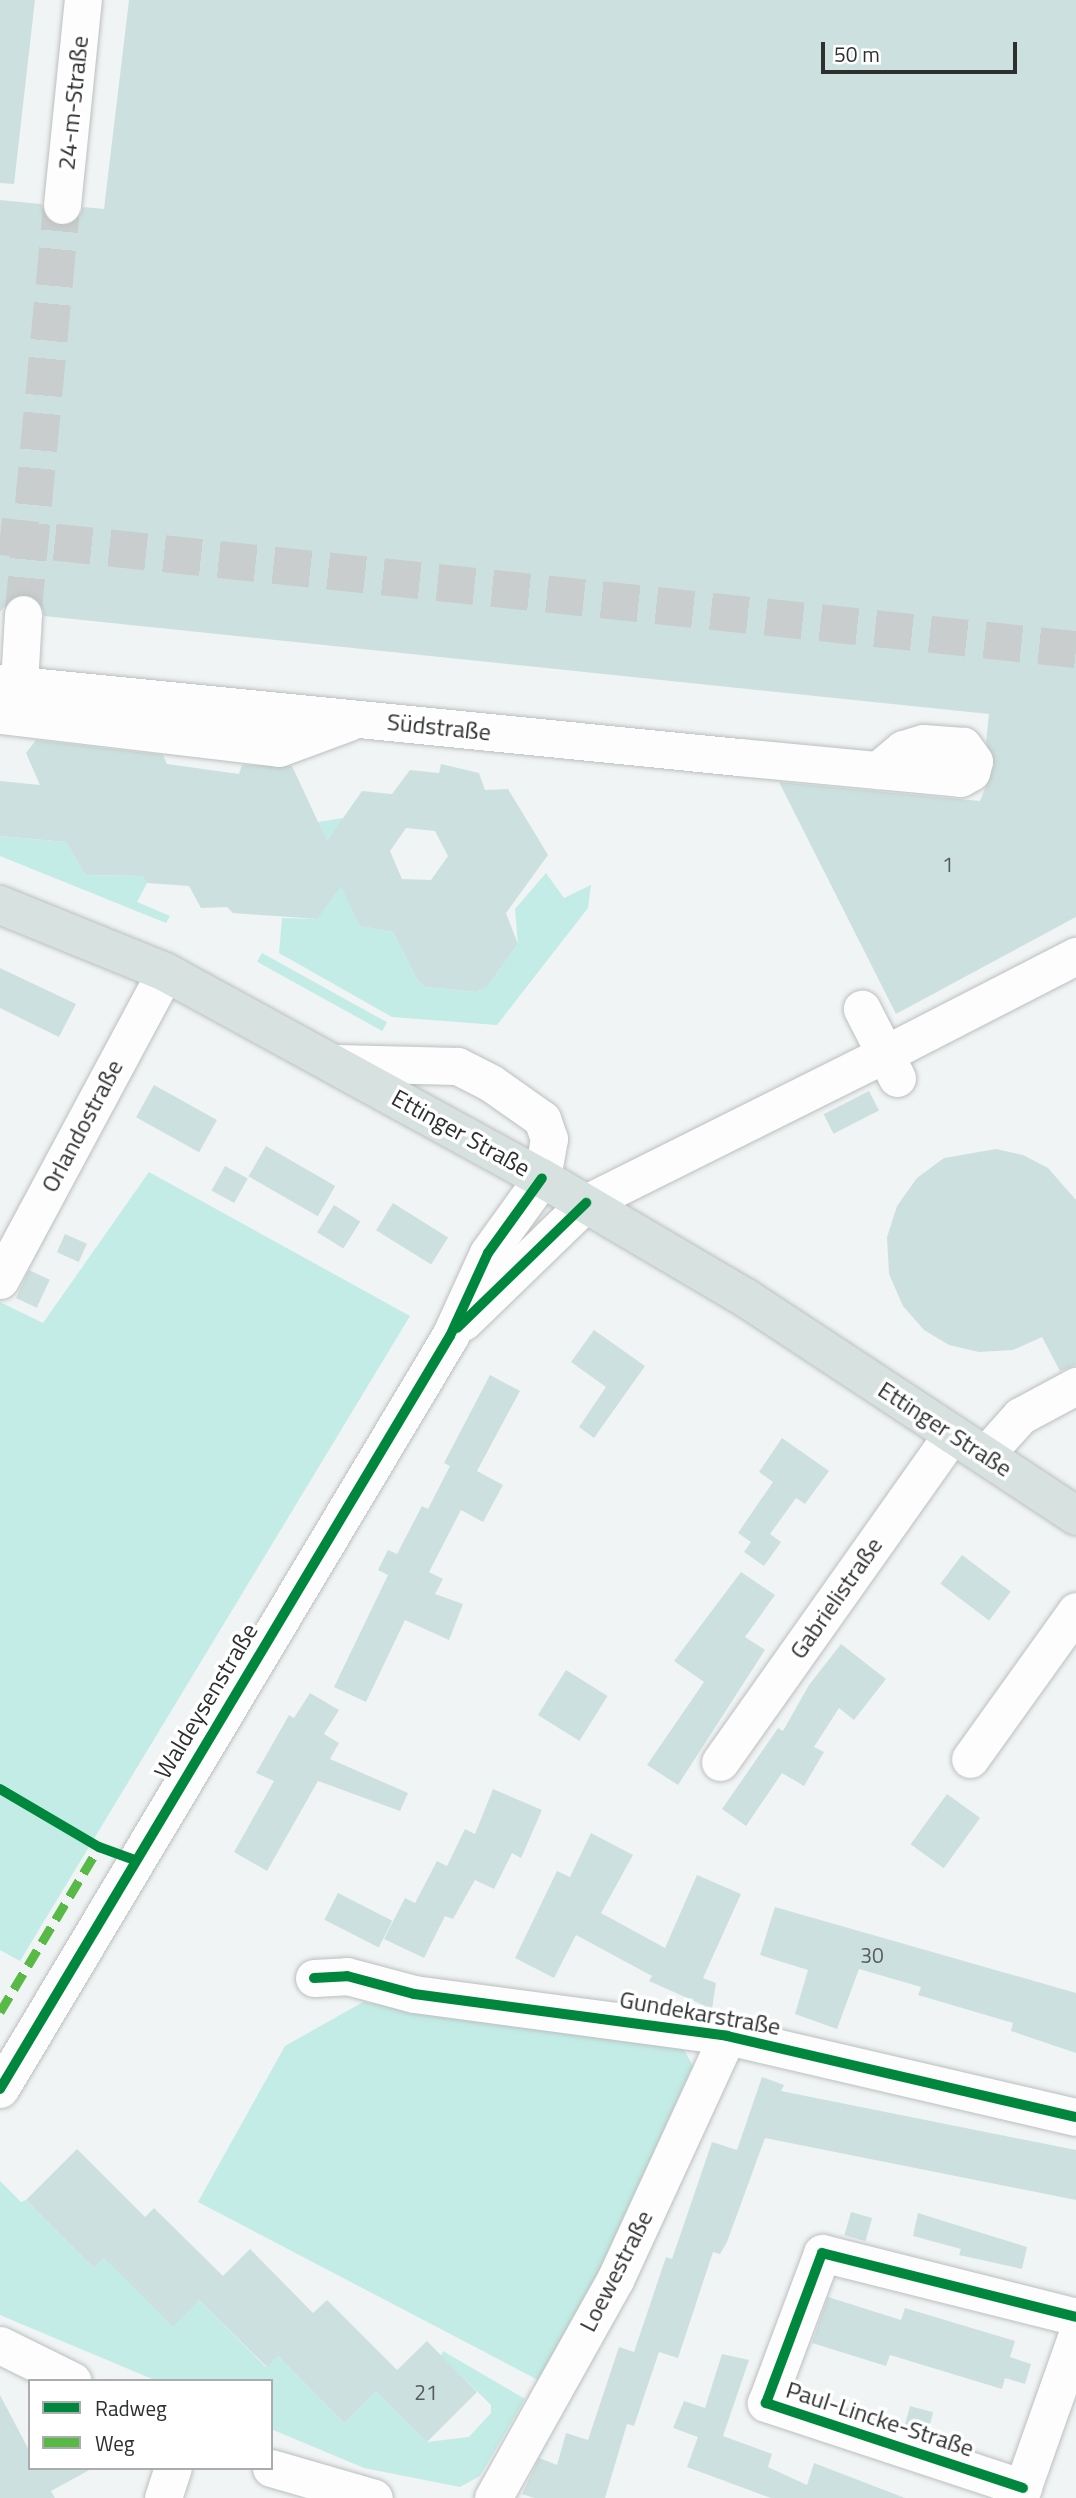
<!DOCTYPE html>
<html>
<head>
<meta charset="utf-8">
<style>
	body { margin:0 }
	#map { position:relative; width:1076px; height:2498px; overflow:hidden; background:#f0f4f4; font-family:"Titillium Web",sans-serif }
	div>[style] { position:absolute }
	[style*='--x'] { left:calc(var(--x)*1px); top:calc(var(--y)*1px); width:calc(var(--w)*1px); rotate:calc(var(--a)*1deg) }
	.green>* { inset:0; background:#c3ece6; transform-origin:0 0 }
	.building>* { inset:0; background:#cce1df; transform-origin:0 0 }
	.minor-tunnel>* { height:37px; margin-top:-18.5px; transform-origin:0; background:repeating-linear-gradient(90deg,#c9cdcd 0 37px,transparent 0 55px) }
	.roads { filter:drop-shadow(0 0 2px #bcbfbf) drop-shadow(0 0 2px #bcbfbf) }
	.minor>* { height:37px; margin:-18.5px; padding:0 18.5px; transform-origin:18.5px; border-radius:18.5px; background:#fdfdfd }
	.major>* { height:38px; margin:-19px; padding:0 19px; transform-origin:19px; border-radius:19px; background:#d6e1e0 }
	.quiet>* { height:9px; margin-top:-4.5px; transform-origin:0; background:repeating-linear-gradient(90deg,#58b947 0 18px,transparent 0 27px) }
	.cycleway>* { height:10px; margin:-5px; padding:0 5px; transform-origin:5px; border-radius:5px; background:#00873e }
	span { translate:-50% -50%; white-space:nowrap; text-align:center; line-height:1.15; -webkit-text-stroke:7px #fff; paint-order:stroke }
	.number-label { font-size:21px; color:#555c5b }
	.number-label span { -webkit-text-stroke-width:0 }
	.street-label { font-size:24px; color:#2d302f }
	.legend { position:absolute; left:28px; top:2379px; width:245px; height:91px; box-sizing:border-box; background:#fff; border:2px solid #abacac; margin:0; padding:9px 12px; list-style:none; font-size:21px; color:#2d302f }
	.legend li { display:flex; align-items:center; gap:14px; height:35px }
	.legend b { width:35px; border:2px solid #abacac }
	.scale { position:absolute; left:821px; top:42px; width:196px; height:32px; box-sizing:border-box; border:4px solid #2d302f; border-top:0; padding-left:9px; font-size:21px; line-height:24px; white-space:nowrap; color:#2d302f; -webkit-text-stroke:5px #fff; paint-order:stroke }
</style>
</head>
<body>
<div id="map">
	<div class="green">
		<i style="clip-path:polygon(343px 818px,357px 850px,361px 926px,393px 932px,418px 981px,426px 987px,476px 992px,487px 987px,518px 944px,515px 909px,546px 873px,564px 898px,591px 885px,588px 908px,497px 1025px,392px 1017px,279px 953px,282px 918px,316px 919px,336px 892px,318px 822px)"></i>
		<i style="clip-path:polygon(0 836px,66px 842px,85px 875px,142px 876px,147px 883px,137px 902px,170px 916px,166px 923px,0 856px)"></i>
		<i style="left:262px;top:953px;width:143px;height:10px;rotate:29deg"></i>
		<i style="clip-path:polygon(149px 1172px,410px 1316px,20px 1961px,0 1950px,0 1302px,43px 1323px)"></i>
		<i style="clip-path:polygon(363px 2002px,682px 2046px,693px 2066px,598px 2273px,538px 2380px,198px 2202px,285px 2046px)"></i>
		<i style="clip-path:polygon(0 2181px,21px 2202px,26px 2200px,94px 2268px,104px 2258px,199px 2300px,266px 2367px,278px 2356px,344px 2423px,376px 2391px,427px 2442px,469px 2437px,491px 2413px,491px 2405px,441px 2356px,443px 2351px,525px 2399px,480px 2476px,460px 2487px,364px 2468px,271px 2429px,271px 2381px,157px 2381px,0 2315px)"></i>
	</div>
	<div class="building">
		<i style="clip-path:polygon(0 0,35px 0,14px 184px,0 183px)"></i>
		<i style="clip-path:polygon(129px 0,1076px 0,1076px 917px,896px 1014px,779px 782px,980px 801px,994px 766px,986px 742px,989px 714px,44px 616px,41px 604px,25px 593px,13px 596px,0 612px,0 200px,41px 204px,49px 222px,61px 226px,79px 218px,83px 207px,104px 209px)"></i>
		<i style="clip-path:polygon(evenodd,36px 740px,163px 755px,167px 764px,239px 774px,242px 765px,292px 766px,327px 841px,362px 791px,392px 794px,410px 770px,439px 773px,441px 764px,479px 773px,485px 790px,508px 789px,548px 855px,506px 913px,518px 944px,487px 987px,476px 992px,426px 987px,418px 981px,393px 932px,360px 926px,341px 886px,317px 919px,233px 913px,227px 907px,201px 908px,189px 886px,147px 883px,142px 876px,85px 875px,66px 842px,0 836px,0 781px,40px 785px,26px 753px,36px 740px,406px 828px,435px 831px,448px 856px,431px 880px,402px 879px,390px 851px,406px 828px)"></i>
		<i style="clip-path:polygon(0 968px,76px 1004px,59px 1037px,0 1008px)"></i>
		<i style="left:154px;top:1085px;width:72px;height:37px;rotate:29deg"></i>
		<i style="left:869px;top:1091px;width:22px;height:51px;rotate:63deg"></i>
		<i style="left:266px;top:1146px;width:80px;height:35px;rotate:30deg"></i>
		<i style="clip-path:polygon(996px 1149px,1023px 1155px,1048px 1168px,1076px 1200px,1076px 1365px,1060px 1371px,1042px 1337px,1013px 1350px,979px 1352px,949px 1345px,924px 1330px,903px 1306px,889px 1274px,887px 1237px,897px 1206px,917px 1178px,944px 1158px)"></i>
		<i style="left:225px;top:1166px;width:26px;height:28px;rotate:29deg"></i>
		<i style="left:393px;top:1203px;width:65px;height:32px;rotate:32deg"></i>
		<i style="left:334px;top:1205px;width:31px;height:32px;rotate:32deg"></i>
		<i style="left:65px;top:1234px;width:24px;height:20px;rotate:24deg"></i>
		<i style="left:29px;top:1270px;width:23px;height:31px;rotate:25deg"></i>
		<i style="clip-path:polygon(594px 1330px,645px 1366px,594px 1438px,579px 1427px,606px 1387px,571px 1362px)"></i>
		<i style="clip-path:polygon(490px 1375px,520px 1391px,477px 1471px,503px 1485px,483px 1522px,461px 1510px,429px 1572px,443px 1579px,435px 1594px,463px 1604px,449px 1640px,405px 1620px,366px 1702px,334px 1687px,388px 1575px,378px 1570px,388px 1550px,397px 1554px,422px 1506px,428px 1509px,450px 1466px,444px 1463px)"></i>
		<i style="clip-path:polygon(782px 1438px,829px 1471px,805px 1504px,796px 1498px,770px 1534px,781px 1542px,764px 1566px,744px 1552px,751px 1542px,738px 1533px,773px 1482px,759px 1472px)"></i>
		<i style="left:962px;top:1555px;width:61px;height:36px;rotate:37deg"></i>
		<i style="clip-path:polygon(741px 1572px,775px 1595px,745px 1637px,765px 1650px,678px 1785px,647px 1765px,704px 1682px,674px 1661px)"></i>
		<i style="clip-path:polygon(841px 1644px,886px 1679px,854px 1720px,839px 1708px,814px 1747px,824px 1752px,804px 1786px,782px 1773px,746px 1826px,722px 1809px,778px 1728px,783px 1731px,809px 1685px)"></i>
		<i style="left:566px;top:1670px;width:49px;height:53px;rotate:32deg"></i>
		<i style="clip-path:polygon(310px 1693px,339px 1710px,324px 1734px,339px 1743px,330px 1759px,408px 1793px,400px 1811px,318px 1781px,267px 1871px,234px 1852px,274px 1781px,256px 1773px,289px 1715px,294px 1718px)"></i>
		<i style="clip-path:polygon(493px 1789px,542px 1810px,521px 1858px,512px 1853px,494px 1889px,475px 1880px,453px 1919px,445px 1916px,424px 1958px,384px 1939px,405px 1898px,415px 1903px,437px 1861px,447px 1866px,465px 1829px,475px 1834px)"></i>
		<i style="left:947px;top:1794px;width:41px;height:62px;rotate:36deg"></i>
		<i style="clip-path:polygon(591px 1833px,633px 1855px,601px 1913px,665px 1948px,697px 1875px,741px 1894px,703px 1978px,716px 1983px,712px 2009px,649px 1981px,652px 1976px,576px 1935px,554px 1978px,515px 1958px,557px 1871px,570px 1877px)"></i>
		<i style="left:338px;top:1893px;width:61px;height:30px;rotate:27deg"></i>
		<i style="clip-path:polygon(775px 1907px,1076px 1993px,1076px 2053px,1011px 2031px,1013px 2023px,918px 1995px,921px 1987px,859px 1969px,837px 2029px,795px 2014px,808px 1970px,760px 1955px)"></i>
		<i style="clip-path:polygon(762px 2077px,784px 2085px,781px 2091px,1076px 2150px,1076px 2200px,765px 2138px,727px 2242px,720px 2254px,713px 2252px,678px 2358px,659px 2352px,634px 2426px,627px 2424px,605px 2498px,534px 2498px,522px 2494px,539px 2458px,557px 2465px,566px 2433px,588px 2440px,619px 2347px,634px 2352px,666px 2257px,672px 2259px,712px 2142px,737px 2150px)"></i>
		<i style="clip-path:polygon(77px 2149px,145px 2217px,154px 2208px,223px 2276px,250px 2249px,313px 2313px,327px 2300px,397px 2370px,427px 2341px,477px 2392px,427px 2442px,376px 2391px,344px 2423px,278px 2356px,267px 2367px,199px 2300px,173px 2327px,104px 2258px,94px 2268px,26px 2200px)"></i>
		<i style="left:851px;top:2212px;width:22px;height:24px;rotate:16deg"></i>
		<i style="clip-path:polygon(918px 2213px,1027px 2247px,1022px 2269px,959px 2255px,961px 2249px,913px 2236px)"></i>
		<i style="clip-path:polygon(828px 2297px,901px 2320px,905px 2308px,1015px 2341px,1010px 2357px,1031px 2364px,1025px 2384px,1005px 2378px,1002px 2389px,890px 2355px,886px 2366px,812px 2343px)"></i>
		<i style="clip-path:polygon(722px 2354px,749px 2360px,723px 2436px,772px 2454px,768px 2467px,807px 2485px,814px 2463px,905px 2498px,771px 2498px,687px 2467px,698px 2437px,673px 2428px,684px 2401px,705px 2408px)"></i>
		<i style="clip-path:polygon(0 2395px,30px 2452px,30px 2468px,93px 2468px,51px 2491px,55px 2498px,0 2498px)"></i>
		<i style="left:910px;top:2406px;width:24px;height:22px;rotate:15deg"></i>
	</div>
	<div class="minor-tunnel">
		<i style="--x:0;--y:536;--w:1082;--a:6"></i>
		<i style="--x:23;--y:614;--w:411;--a:-84.6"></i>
	</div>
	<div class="roads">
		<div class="minor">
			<i style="--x:62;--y:205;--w:206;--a:-84.2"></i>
			<i style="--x:0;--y:683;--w:743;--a:5.72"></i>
			<i style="--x:739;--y:757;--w:222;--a:5.4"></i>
			<i style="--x:960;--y:778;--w:13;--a:-29"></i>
			<i style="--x:971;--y:772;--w:11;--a:-75"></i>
			<i style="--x:974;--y:761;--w:19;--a:-126"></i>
			<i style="--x:963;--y:746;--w:40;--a:-175.7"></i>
			<i style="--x:923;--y:743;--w:21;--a:163"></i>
			<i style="--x:903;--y:749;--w:33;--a:140"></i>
			<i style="--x:19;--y:684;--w:70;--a:-86.7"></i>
			<i style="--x:0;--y:715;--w:281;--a:6.7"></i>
			<i style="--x:279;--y:748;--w:75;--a:-20.4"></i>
			<i style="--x:897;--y:1078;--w:27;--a:-117"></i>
			<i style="--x:885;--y:1054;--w:215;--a:-27.2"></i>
			<i style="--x:0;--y:1280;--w:349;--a:-61.8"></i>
			<i style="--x:463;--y:1322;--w:171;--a:-44.1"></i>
			<i style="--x:586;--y:1203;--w:334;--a:-26.5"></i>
			<i style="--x:885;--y:1054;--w:51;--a:-117.1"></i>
			<i style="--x:985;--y:1455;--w:52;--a:-48.1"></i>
			<i style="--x:1020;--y:1416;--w:64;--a:-28.2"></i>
			<i style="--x:970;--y:1759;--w:182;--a:-54.4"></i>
			<i style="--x:720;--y:1762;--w:402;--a:-54.7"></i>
			<i style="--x:314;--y:1978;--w:33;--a:-3"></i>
			<i style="--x:347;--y:1976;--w:69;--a:15"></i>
			<i style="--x:414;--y:1994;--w:316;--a:7.6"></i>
			<i style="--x:727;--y:2036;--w:358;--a:13.1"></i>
			<i style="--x:0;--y:2089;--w:877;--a:-59.14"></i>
			<i style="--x:450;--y:1336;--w:91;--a:-65.4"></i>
			<i style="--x:488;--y:1253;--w:92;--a:-54.2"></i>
			<i style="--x:542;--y:1178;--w:40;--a:-80"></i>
			<i style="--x:549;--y:1139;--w:21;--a:-109"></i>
			<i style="--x:542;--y:1119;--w:62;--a:-144.8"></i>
			<i style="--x:491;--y:1083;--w:38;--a:-153"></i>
			<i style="--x:457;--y:1066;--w:121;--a:-178.6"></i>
			<i style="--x:0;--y:2345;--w:81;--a:26.3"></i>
			<i style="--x:271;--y:2468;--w:107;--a:16.2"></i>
			<i style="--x:1023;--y:2488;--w:271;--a:-161.7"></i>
			<i style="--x:766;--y:2403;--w:160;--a:-69.5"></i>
			<i style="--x:822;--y:2253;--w:262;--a:14.1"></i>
			<i style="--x:163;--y:2498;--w:32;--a:-72"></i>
			<i style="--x:493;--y:2498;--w:250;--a:-60.8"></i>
			<i style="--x:615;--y:2280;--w:268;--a:-65.3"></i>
			<i style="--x:1019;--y:2498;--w:171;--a:-70.5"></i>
		</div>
		<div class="major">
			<i style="--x:0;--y:905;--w:178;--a:22.1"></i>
			<i style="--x:165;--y:972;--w:430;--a:28.7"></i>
			<i style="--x:542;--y:1178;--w:237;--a:30.5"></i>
			<i style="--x:746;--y:1298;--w:396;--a:33.4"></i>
		</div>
	</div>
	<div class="quiet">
		<i style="--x:0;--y:2012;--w:192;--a:-59"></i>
	</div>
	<div class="cycleway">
		<i style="--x:457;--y:1328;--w:180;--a:-44.1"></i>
		<i style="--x:0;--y:1789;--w:115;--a:30.4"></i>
		<i style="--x:99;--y:1847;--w:38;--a:20"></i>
		<i style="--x:314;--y:1978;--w:33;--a:-3"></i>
		<i style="--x:347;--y:1976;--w:69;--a:15"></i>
		<i style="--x:414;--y:1994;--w:316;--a:7.6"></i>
		<i style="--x:727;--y:2036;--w:358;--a:13.1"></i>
		<i style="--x:0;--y:2089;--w:877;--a:-59.14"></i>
		<i style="--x:450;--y:1336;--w:91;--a:-65.4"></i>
		<i style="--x:488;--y:1253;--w:92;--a:-54.2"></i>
		<i style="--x:1023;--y:2488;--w:271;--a:-161.7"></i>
		<i style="--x:766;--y:2403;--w:160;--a:-69.5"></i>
		<i style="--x:822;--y:2253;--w:262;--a:14.1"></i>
	</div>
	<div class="number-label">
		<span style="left:948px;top:864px">1</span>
		<span style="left:872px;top:1955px">30</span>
		<span style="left:426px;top:2392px">21</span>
	</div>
	<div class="street-label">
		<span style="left:73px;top:103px;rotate:-84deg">24-m-Straße</span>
		<span style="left:439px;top:727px;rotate:6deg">Südstraße</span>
		<span style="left:82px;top:1126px;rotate:-62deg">Orlandostraße</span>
		<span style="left:461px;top:1133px;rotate:29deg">Ettinger Straße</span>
		<span style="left:945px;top:1429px;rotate:33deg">Ettinger Straße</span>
		<span style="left:836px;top:1598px;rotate:-55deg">Gabrielistraße</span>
		<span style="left:206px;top:1701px;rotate:-59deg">Waldeysenstraße</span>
		<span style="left:700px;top:2013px;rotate:10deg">Gundekarstraße</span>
		<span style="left:616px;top:2271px;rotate:-63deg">Loewestraße</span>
		<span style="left:880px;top:2419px;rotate:18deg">Paul-Lincke-Straße</span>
	</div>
	<ul class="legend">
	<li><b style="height:9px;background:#00873e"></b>Radweg</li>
	<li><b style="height:9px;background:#58b947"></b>Weg</li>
	</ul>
	<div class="scale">50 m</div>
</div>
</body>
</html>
